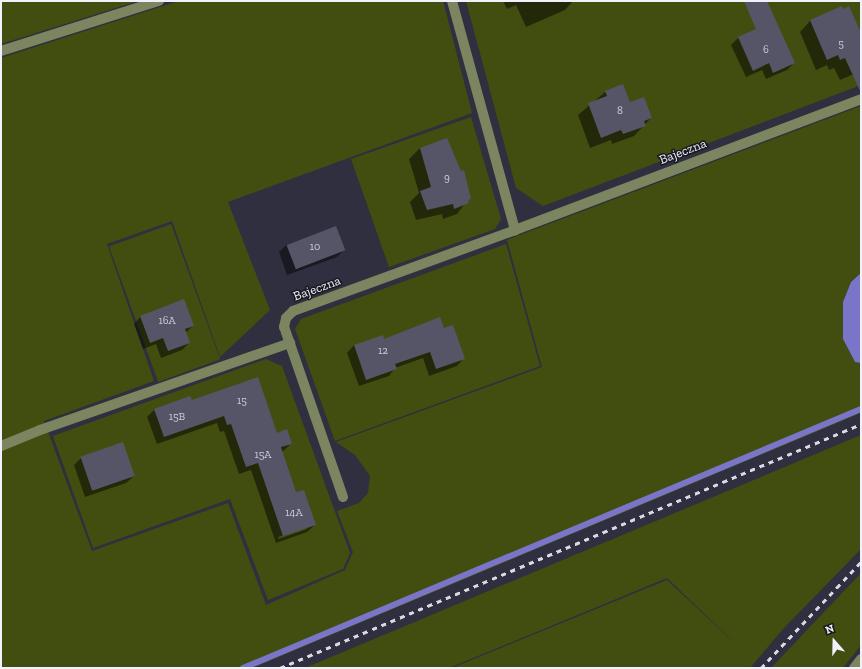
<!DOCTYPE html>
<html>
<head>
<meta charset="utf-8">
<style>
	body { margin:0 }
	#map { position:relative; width:862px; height:669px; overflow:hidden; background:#2f2f3f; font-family:"Zilla Slab",serif }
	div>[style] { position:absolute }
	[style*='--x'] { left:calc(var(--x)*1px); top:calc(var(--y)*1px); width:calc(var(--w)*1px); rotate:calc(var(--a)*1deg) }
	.green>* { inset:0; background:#424e10; transform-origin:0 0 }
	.water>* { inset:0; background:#7b75c9 }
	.shadow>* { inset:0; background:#0007 }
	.stream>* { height:6px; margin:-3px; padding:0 3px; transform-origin:3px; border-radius:3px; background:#7b75c9 }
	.building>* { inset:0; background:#555567; transform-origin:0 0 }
	.minor>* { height:10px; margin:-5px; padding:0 5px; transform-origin:5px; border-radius:5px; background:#7b855f }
	.rail>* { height:3px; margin-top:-1.5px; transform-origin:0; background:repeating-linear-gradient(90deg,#dadae6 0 5px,transparent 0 10px) }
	span { translate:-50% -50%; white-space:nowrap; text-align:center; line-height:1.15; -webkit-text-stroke:3px #18181f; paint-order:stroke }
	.number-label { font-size:11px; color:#cacad7 }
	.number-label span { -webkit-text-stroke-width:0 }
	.street-label { font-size:13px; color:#f1f1fc }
	.frame { position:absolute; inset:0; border:2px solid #f1f1fc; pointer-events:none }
	.north { position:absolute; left:814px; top:621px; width:40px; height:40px; -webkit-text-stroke:3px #18181f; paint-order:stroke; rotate:340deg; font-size:11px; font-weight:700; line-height:16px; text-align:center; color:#f1f1fc }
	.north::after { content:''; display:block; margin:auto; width:14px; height:18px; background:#f1f1fc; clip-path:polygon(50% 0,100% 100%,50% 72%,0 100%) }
</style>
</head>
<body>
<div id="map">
	<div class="green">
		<i style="clip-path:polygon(1px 1px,138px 1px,1px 44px)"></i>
		<i style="clip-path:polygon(179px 1px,443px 1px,472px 113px,228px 202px,270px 310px,220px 357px,172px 221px,107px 244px,154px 381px,44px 421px,92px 551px,228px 503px,266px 605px,345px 570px,353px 552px,337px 511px,359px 503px,368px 493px,370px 476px,355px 455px,336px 442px,542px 367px,507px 240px,861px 106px,861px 273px,851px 282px,843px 302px,843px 339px,855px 362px,861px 363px,861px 413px,252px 668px,1px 668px,1px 58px)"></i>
		<i style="clip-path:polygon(466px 1px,861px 1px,861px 85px,543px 206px,516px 188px)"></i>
		<i style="clip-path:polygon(471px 117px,501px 219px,495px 229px,389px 267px,351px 159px)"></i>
		<i style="left:171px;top:224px;width:144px;height:66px;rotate:70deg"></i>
		<i style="clip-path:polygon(506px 244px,540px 366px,335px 441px,295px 329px,301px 319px)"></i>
		<i style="clip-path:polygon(266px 359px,282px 366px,350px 553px,343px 569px,268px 600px,230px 499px,93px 548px,53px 436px)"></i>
		<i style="clip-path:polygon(861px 435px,861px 549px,783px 629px,750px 668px,452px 668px,667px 580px,743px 651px,667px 578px,449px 668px,305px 668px)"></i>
		<i style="clip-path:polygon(861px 573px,861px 645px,843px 668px,771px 668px)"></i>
	</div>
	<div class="water">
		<i style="clip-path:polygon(861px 273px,861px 363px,855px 362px,843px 339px,843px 302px,851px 282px)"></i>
	</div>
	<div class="shadow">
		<i style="clip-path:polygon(503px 1px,573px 1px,565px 10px,526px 27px,516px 5px,507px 9px)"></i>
		<i style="clip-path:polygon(841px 7px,861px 35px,861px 71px,840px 80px,834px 68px,829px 70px,827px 65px,816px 70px,800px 32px,810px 21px)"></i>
		<i style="clip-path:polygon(738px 38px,794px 63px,787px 70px,766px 79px,762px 70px,746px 77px,731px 45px)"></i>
		<i style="clip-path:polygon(605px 92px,651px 118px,634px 136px,612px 144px,611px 140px,590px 148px,578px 115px)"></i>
		<i style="clip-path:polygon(420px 148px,467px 201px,457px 214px,443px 219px,442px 214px,416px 220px,410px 202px,419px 193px,409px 159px)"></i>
		<i style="clip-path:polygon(335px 227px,344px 250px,337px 257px,287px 275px,279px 252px,286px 245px)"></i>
		<i style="clip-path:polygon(141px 316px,193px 326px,185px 333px,189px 343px,182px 350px,161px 358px,156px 344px,143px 349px,134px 324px)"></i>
		<i style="clip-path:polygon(444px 329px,464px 358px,457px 366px,429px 376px,423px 358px,395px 368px,389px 376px,359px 386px,347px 353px,354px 345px)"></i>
		<i style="clip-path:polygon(evenodd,191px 401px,277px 434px,291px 444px,282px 452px,295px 494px,315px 525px,307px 532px,276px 543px,251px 470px,239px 474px,224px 431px,220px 432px,217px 423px,157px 444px,147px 417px,154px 410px,191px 401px,307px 527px,307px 529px,279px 539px,278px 537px,307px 527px)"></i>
		<i style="clip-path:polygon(122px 443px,134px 476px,126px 483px,85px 497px,74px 465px,81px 458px)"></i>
	</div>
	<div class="stream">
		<i style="--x:243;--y:668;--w:670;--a:-22.74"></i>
	</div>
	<div class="building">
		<i style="clip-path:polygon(744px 1px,767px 1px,795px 63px,773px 73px,769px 63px,753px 71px,738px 37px,756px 29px)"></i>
		<i style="clip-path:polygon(842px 6px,843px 9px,849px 6px,861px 33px,861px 93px,845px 58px,840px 60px,838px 55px,827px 60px,810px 20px)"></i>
		<i style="clip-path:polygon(623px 84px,630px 102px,644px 97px,652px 118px,644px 121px,646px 126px,623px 134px,621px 130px,601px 138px,588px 103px,607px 96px,605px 91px)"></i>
		<i style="clip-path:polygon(447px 138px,461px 171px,464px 170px,471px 199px,468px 200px,469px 203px,454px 209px,453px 204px,427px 210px,420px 191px,431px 187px,420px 148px)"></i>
		<i style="left:336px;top:226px;width:26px;height:53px;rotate:69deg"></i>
		<i style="clip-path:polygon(184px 299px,194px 326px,185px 329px,190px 343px,168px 351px,163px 338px,150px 343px,140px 316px)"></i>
		<i style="clip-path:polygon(440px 317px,444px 328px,453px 325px,465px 359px,436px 369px,430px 352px,395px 364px,397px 369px,366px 380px,354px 345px,383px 335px,384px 339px)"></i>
		<i style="clip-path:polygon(258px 377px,277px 433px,287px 429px,292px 444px,281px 447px,296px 492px,304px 490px,316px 525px,283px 536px,258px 463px,246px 467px,231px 424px,227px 425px,224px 416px,164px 437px,154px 409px,190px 396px,192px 400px)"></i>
		<i style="left:123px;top:442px;width:36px;height:45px;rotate:71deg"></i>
	</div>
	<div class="minor">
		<i style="--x:452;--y:1;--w:238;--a:74.6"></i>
		<i style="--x:515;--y:230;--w:370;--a:-20.7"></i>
		<i style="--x:1;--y:51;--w:166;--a:-17.6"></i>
		<i style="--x:1;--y:446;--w:42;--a:-22.3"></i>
		<i style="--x:40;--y:430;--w:265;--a:-19.2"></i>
		<i style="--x:343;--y:497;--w:180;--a:-109.1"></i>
		<i style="--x:284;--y:327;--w:9;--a:-77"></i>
		<i style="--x:286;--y:318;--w:10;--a:-45"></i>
		<i style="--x:293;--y:311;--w:236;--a:-20"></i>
		<i style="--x:854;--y:668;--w:11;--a:-52"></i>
	</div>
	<div class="rail">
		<i style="--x:280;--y:668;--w:630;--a:-22.78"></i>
		<i style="--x:761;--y:668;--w:146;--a:-46.7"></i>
	</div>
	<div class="number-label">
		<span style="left:841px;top:44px">5</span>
		<span style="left:766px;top:50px">6</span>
		<span style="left:620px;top:111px">8</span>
		<span style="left:447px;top:178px">9</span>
		<span style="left:315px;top:247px">10</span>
		<span style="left:167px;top:321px">16A</span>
		<span style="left:383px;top:351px">12</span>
		<span style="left:242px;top:401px">15</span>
		<span style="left:177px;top:417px">15B</span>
		<span style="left:263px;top:455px">15A</span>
		<span style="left:294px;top:513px">14A</span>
	</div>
	<div class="street-label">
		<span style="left:683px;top:152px;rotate:-21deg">Bajeczna</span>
		<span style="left:317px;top:289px;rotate:-20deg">Bajeczna</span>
	</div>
	<div class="frame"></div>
	<div class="north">N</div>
</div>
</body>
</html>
